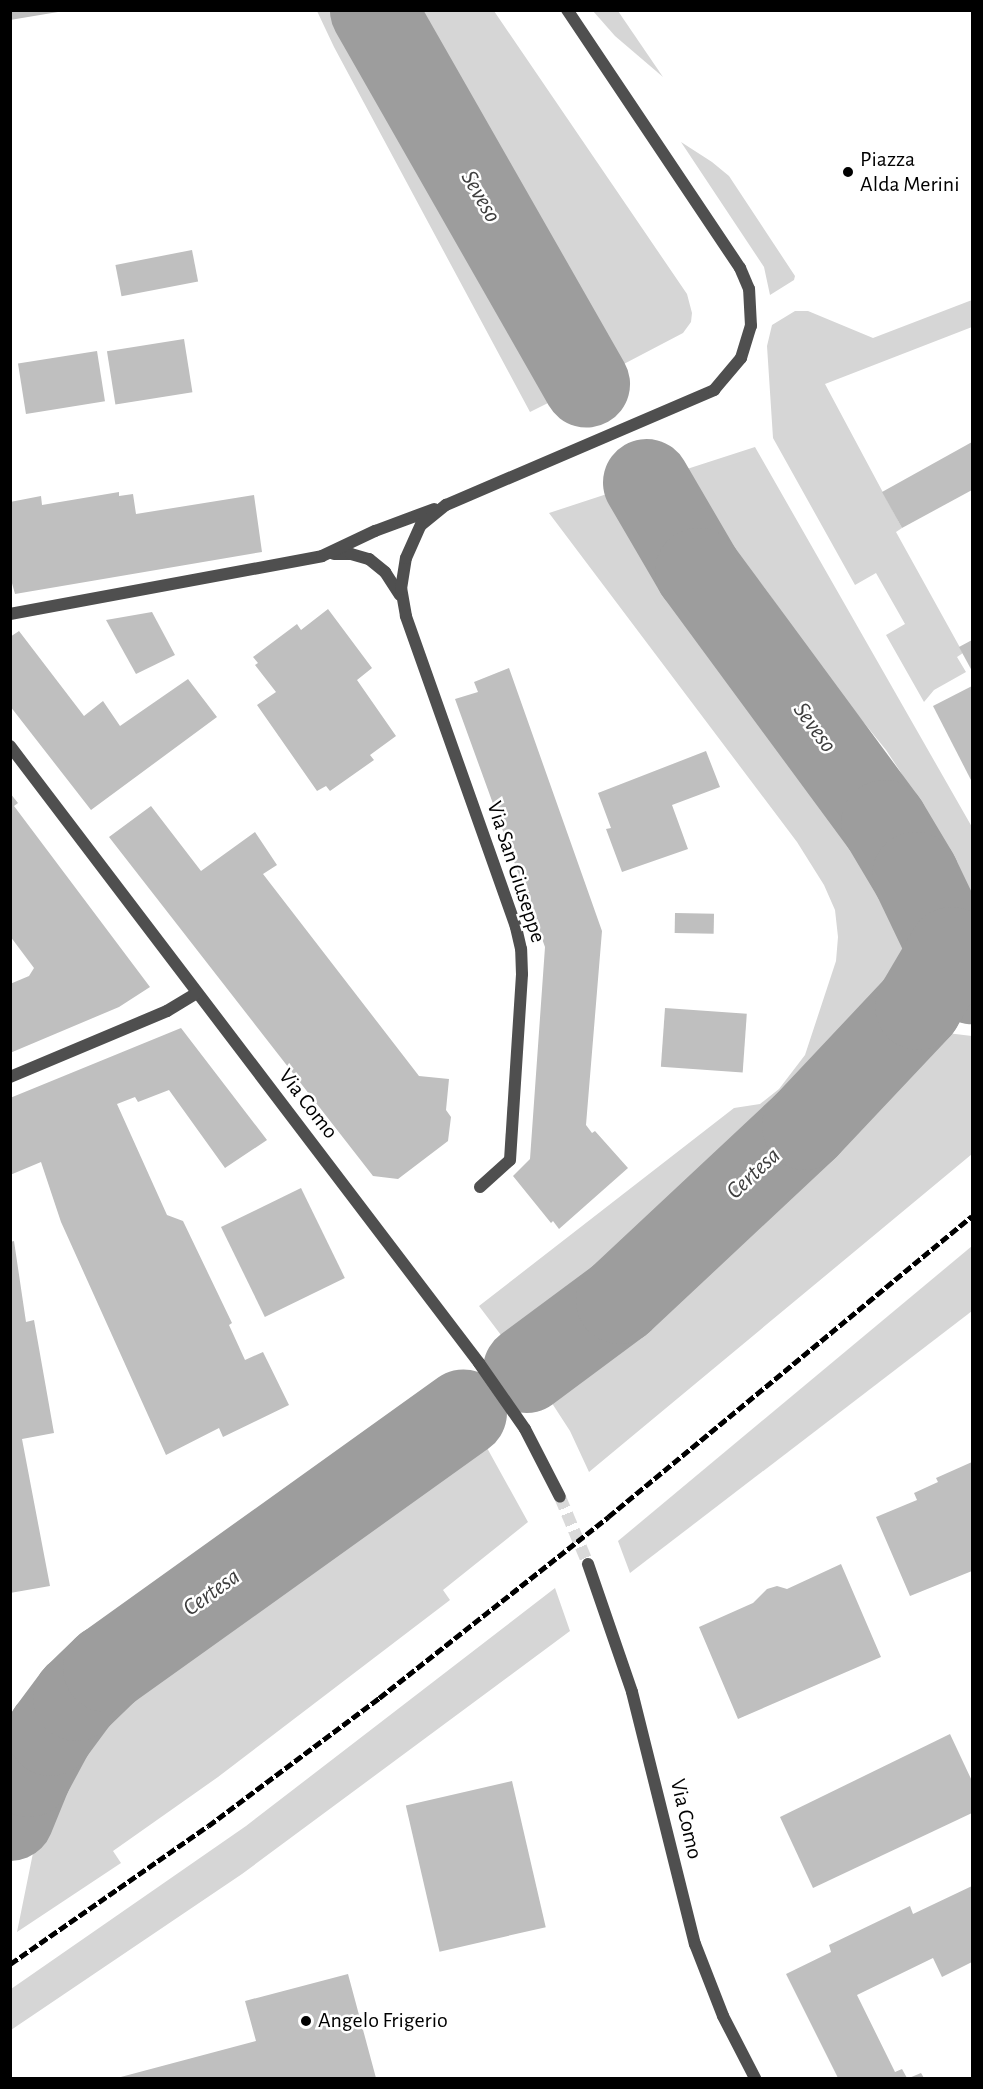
<!DOCTYPE html>
<html>
<head>
<meta charset="utf-8">
<style>
	body { margin:0 }
	#map { position:relative; width:983px; height:2089px; overflow:hidden; background:#fff; font-family:"Alegreya Sans",sans-serif }
	div>[style] { position:absolute }
	[style*='--x'] { left:calc(var(--x)*1px); top:calc(var(--y)*1px); width:calc(var(--w)*1px); rotate:calc(var(--a)*1deg) }
	.green>* { inset:0; background:#d6d6d6 }
	.river>* { height:87px; margin:-43.5px; padding:0 43.5px; transform-origin:43.5px; border-radius:43.5px; background:#9d9d9d }
	.building>* { inset:0; background:#bfbfbf; transform-origin:0 0 }
	.minor-tunnel>* { height:12px; margin-top:-6px; transform-origin:0; background:repeating-linear-gradient(90deg,#d9d9d9 0 12px,transparent 0 18px) }
	.minor>* { height:12px; margin:-6px; padding:0 6px; transform-origin:6px; border-radius:6px; background:#4f4f4f }
	.rail>* { height:4.5px; margin-top:-2.25px; transform-origin:0; background:repeating-linear-gradient(90deg,#000 0 9px,transparent 0 12px) }
	.dots>* { width:16px; height:16px; translate:-50% -50%; box-sizing:border-box; border:3px solid #fff; border-radius:50% }
	span { translate:-50% -50%; white-space:nowrap; text-align:center; line-height:1.15; -webkit-text-stroke:5px #fff; paint-order:stroke }
	.poi-label { font-size:22px; color:#000 }
	.left { translate:0 -50%; text-align:left }
	.street-label { font-size:22px; color:#000 }
	.water-label { font-size:24px; color:#3e3e3e; font-style:italic }
	.frame { position:absolute; inset:0; border:12px solid #000; pointer-events:none }
</style>
</head>
<body>
<div id="map">
	<div class="green">
		<i style="clip-path:polygon(317px 11px,344px 11px,452px 194px,469px 226px,507px 321px,544px 369px,558px 398px,530px 412px,334px 47px)"></i>
		<i style="clip-path:polygon(407px 11px,494px 11px,687px 294px,692px 313px,691px 322px,683px 333px,620px 366px,567px 274px,505px 178px)"></i>
		<i style="clip-path:polygon(593px 11px,618px 11px,663px 77px,615px 36px)"></i>
		<i style="clip-path:polygon(681px 142px,712px 162px,729px 176px,795px 276px,794px 280px,770px 295px,764px 267px)"></i>
		<i style="clip-path:polygon(972px 300px,972px 327px,825px 384px,902px 528px,896px 532px,963px 653px,957px 657px,966px 672px,934px 690px,924px 702px,886px 635px,905px 624px,876px 573px,855px 585px,773px 438px,767px 346px,772px 325px,795px 311px,808px 311px,873px 338px)"></i>
		<i style="clip-path:polygon(755px 447px,972px 827px,972px 925px,953px 866px,900px 771px,886px 750px,831px 682px,764px 587px,724px 539px,696px 494px,687px 469px)"></i>
		<i style="clip-path:polygon(613px 492px,637px 538px,751px 696px,890px 911px,900px 929px,905px 956px,902px 970px,839px 1046px,801px 1105px,730px 1159px,507px 1343px,479px 1306px,734px 1108px,760px 1104px,779px 1089px,805px 1055px,836px 961px,838px 937px,835px 910px,824px 885px,797px 842px,549px 513px)"></i>
		<i style="clip-path:polygon(947px 1033px,972px 1036px,972px 1154px,589px 1472px,570px 1431px,546px 1394px,602px 1356px,638px 1327px,924px 1046px)"></i>
		<i style="clip-path:polygon(972px 1246px,972px 1311px,630px 1573px,618px 1541px)"></i>
		<i style="clip-path:polygon(481px 1437px,528px 1522px,443px 1590px,450px 1600px,218px 1777px,113px 1851px,121px 1863px,17px 1932px,34px 1848px,54px 1786px,85px 1734px,121px 1690px,138px 1674px)"></i>
		<i style="clip-path:polygon(555px 1588px,570px 1631px,242px 1874px,11px 2030px,11px 1989px,246px 1826px)"></i>
	</div>
	<div class="river">
		<i style="--x:373;--y:10;--w:430;--a:60.3"></i>
		<i style="--x:646;--y:482;--w:103;--a:59.7"></i>
		<i style="--x:698;--y:571;--w:313;--a:53.6"></i>
		<i style="--x:884;--y:823;--w:61;--a:59.2"></i>
		<i style="--x:915;--y:875;--w:83;--a:64.4"></i>
		<i style="--x:951;--y:950;--w:37;--a:55"></i>
		<i style="--x:526;--y:1369;--w:116;--a:-36.6"></i>
		<i style="--x:619;--y:1300;--w:255;--a:-43.1"></i>
		<i style="--x:805;--y:1126;--w:165;--a:-46.7"></i>
		<i style="--x:918;--y:1006;--w:65;--a:-59.5"></i>
		<i style="--x:10;--y:1817;--w:48;--a:-67.8"></i>
		<i style="--x:28;--y:1773;--w:47;--a:-61.8"></i>
		<i style="--x:50;--y:1732;--w:44;--a:-53.4"></i>
		<i style="--x:76;--y:1697;--w:42;--a:-44"></i>
		<i style="--x:106;--y:1668;--w:439;--a:-35.6"></i>
	</div>
	<div class="building">
		<i style="clip-path:polygon(10px 10px,58px 10px,58px 12px,10px 20px)"></i>
		<i style="left:192px;top:250px;width:32px;height:78px;rotate:79deg"></i>
		<i style="left:184px;top:339px;width:54px;height:78px;rotate:81deg"></i>
		<i style="left:97px;top:351px;width:51px;height:80px;rotate:81deg"></i>
		<i style="clip-path:polygon(972px 442px,972px 490px,902px 528px,882px 492px)"></i>
		<i style="clip-path:polygon(119px 492px,119px 496px,133px 494px,136px 514px,254px 495px,262px 552px,15px 594px,10px 576px,10px 502px,41px 496px,42px 505px)"></i>
		<i style="clip-path:polygon(328px 609px,372px 668px,357px 680px,396px 736px,370px 755px,374px 760px,330px 791px,326px 786px,317px 791px,257px 705px,276px 692px,255px 665px,258px 663px,253px 657px,297px 624px,301px 630px)"></i>
		<i style="clip-path:polygon(152px 612px,175px 655px,136px 674px,106px 620px)"></i>
		<i style="clip-path:polygon(19px 631px,84px 716px,103px 701px,120px 726px,188px 679px,217px 717px,91px 810px,10px 706px,10px 637px)"></i>
		<i style="clip-path:polygon(972px 640px,972px 671px,959px 647px)"></i>
		<i style="clip-path:polygon(509px 668px,602px 931px,586px 1125px,592px 1133px,595px 1131px,628px 1168px,559px 1229px,553px 1221px,551px 1223px,513px 1176px,530px 1159px,545px 947px,455px 699px,478px 692px,474px 682px)"></i>
		<i style="clip-path:polygon(972px 686px,972px 782px,933px 706px)"></i>
		<i style="clip-path:polygon(706px 751px,720px 787px,672px 805px,688px 849px,622px 872px,606px 829px,611px 828px,598px 793px)"></i>
		<i style="clip-path:polygon(10px 793px,18px 803px,14px 806px,150px 987px,119px 1007px,10px 1053px,10px 984px,29px 976px,34px 968px,10px 936px)"></i>
		<i style="clip-path:polygon(151px 806px,201px 871px,255px 832px,277px 865px,263px 874px,419px 1076px,449px 1079px,446px 1110px,451px 1117px,448px 1141px,398px 1179px,373px 1176px,109px 837px)"></i>
		<i style="left:675px;top:913px;width:39px;height:20px;rotate:1deg"></i>
		<i style="left:665px;top:1008px;width:82px;height:59px;rotate:4deg"></i>
		<i style="clip-path:polygon(181px 1028px,267px 1140px,225px 1168px,169px 1090px,138px 1102px,135px 1097px,117px 1104px,167px 1215px,183px 1221px,232px 1323px,229px 1325px,245px 1360px,263px 1352px,289px 1405px,223px 1437px,219px 1428px,166px 1455px,61px 1222px,41px 1162px,10px 1175px,10px 1098px)"></i>
		<i style="left:301px;top:1188px;width:100px;height:89px;rotate:64deg"></i>
		<i style="clip-path:polygon(14px 1241px,26px 1322px,34px 1320px,54px 1433px,22px 1439px,50px 1586px,10px 1593px,10px 1242px)"></i>
		<i style="clip-path:polygon(972px 1462px,972px 1571px,910px 1596px,876px 1517px,917px 1500px,914px 1493px,938px 1482px,936px 1478px)"></i>
		<i style="clip-path:polygon(841px 1564px,881px 1657px,738px 1719px,699px 1627px,753px 1603px,767px 1589px,777px 1586px,787px 1589px)"></i>
		<i style="clip-path:polygon(950px 1734px,972px 1781px,972px 1813px,813px 1888px,780px 1817px)"></i>
		<i style="left:512px;top:1781px;width:150px;height:109px;rotate:77deg"></i>
		<i style="clip-path:polygon(972px 1886px,972px 1962px,942px 1977px,933px 1958px,857px 1995px,895px 2072px,902px 2069px,907px 2078px,838px 2078px,786px 1974px,831px 1952px,829px 1945px,910px 1906px,913px 1914px)"></i>
		<i style="clip-path:polygon(348px 1974px,376px 2078px,117px 2078px,256px 2041px,245px 2001px)"></i>
		<i style="clip-path:polygon(921px 2073px,924px 2078px,909px 2078px)"></i>
	</div>
	<div class="minor-tunnel">
		<i style="--x:560;--y:1497;--w:73;--a:67.3"></i>
	</div>
	<div class="minor">
		<i style="--x:334;--y:554;--w:17;--a:0"></i>
		<i style="--x:351;--y:554;--w:19;--a:16"></i>
		<i style="--x:369;--y:559;--w:21;--a:39"></i>
		<i style="--x:385;--y:572;--w:27;--a:57"></i>
		<i style="--x:10;--y:614;--w:317;--a:-10.5"></i>
		<i style="--x:322;--y:556;--w:59;--a:-25.3"></i>
		<i style="--x:375;--y:531;--w:63;--a:-20.4"></i>
		<i style="--x:10;--y:746;--w:775;--a:52.76"></i>
		<i style="--x:479;--y:1363;--w:80;--a:55.1"></i>
		<i style="--x:525;--y:1429;--w:76;--a:62.8"></i>
		<i style="--x:10;--y:1077;--w:170;--a:-22.8"></i>
		<i style="--x:167;--y:1011;--w:35;--a:-31"></i>
		<i style="--x:480;--y:1187;--w:40;--a:-42"></i>
		<i style="--x:510;--y:1160;--w:186;--a:-86.3"></i>
		<i style="--x:522;--y:974;--w:25;--a:-92"></i>
		<i style="--x:521;--y:949;--w:23;--a:-103"></i>
		<i style="--x:516;--y:927;--w:330;--a:-109.5"></i>
		<i style="--x:406;--y:616;--w:27;--a:-100"></i>
		<i style="--x:401;--y:589;--w:31;--a:-81"></i>
		<i style="--x:406;--y:558;--w:36;--a:-66"></i>
		<i style="--x:421;--y:525;--w:32;--a:-39"></i>
		<i style="--x:446;--y:505;--w:292;--a:-23.2"></i>
		<i style="--x:714;--y:390;--w:42;--a:-49.8"></i>
		<i style="--x:741;--y:358;--w:34;--a:-73"></i>
		<i style="--x:751;--y:326;--w:37;--a:-93"></i>
		<i style="--x:749;--y:289;--w:23;--a:-113"></i>
		<i style="--x:740;--y:268;--w:311;--a:-123.8"></i>
		<i style="--x:588;--y:1564;--w:135;--a:71"></i>
		<i style="--x:632;--y:1692;--w:260;--a:76"></i>
		<i style="--x:695;--y:1944;--w:77;--a:68.7"></i>
		<i style="--x:723;--y:2016;--w:70;--a:62.7"></i>
	</div>
	<div class="rail">
		<i style="--x:10;--y:1964;--w:241;--a:-34.9"></i>
		<i style="--x:208;--y:1826;--w:214;--a:-36.8"></i>
		<i style="--x:379;--y:1698;--w:292;--a:-38.3"></i>
		<i style="--x:608;--y:1517;--w:472;--a:-39.6"></i>
	</div>
	<div class="dots">
		<i style="left:848px;top:172px;background:#000"></i>
		<i style="left:306px;top:2021px;background:#000"></i>
	</div>
	<div class="poi-label">
		<span class="left" style="left:860px;top:172px">Piazza<br>Alda Merini</span>
		<span class="left" style="left:318px;top:2021px">Angelo Frigerio</span>
	</div>
	<div class="street-label">
		<span style="left:516px;top:872px;rotate:72deg">Via San Giuseppe</span>
		<span style="left:308px;top:1104px;rotate:52deg">Via Como</span>
		<span style="left:686px;top:1819px;rotate:77deg">Via Como</span>
	</div>
	<div class="water-label">
		<span style="left:480px;top:197px;rotate:60deg">Seveso</span>
		<span style="left:814px;top:728px;rotate:54deg">Seveso</span>
		<span style="left:754px;top:1174px;rotate:-43deg">Certesa</span>
		<span style="left:212px;top:1593px;rotate:-36deg">Certesa</span>
	</div>
	<div class="frame"></div>
</div>
</body>
</html>
